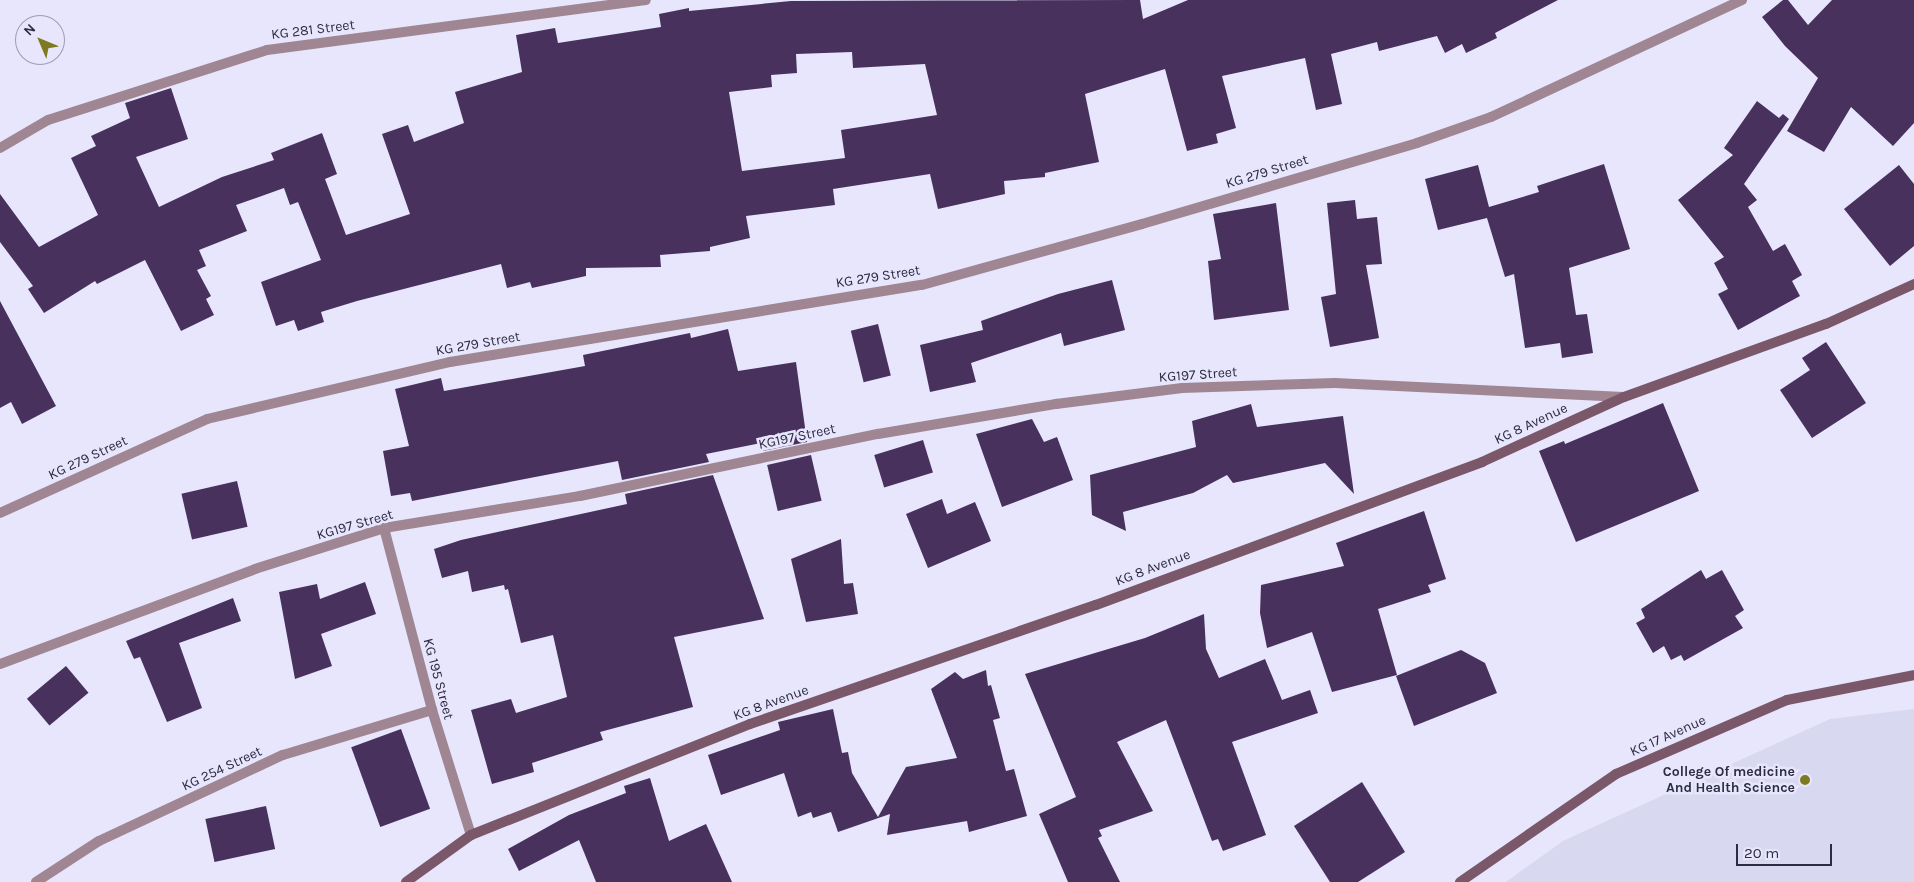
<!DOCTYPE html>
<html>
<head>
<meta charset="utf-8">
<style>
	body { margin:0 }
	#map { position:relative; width:1914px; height:882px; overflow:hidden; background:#e7e6fd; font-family:Karla,sans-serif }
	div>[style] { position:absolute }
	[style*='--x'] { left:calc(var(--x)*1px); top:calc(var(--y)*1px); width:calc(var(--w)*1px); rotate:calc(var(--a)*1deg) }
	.built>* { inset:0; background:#d9d8f1 }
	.building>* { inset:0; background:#48315d; transform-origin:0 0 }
	.street>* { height:10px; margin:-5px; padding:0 5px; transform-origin:5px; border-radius:5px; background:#9f8692 }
	.secondary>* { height:10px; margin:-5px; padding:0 5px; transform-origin:5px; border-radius:5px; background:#7a5769 }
	.dots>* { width:14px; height:14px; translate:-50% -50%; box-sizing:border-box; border:2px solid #e7e6fd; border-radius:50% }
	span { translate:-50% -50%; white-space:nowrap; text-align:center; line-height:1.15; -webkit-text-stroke:5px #e7e6fd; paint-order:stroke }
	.street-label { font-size:14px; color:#2e2c42 }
	.poi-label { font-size:14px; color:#2e2c42; font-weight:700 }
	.right { translate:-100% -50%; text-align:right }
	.north { position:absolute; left:15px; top:15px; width:50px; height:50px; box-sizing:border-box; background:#e7e6fd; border:1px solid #9d9cb2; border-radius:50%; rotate:315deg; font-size:14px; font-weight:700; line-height:20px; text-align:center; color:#2e2c42 }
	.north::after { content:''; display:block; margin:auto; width:18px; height:22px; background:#7e7a20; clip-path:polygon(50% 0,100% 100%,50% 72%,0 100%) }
	.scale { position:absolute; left:1736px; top:844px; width:96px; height:22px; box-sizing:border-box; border:2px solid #2e2c42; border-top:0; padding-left:6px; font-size:15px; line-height:18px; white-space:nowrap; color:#2e2c42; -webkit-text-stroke:4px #e7e6fd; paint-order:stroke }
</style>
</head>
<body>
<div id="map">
	<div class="built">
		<i style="clip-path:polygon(1914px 709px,1914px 882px,1506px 882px,1563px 841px,1830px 719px)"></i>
	</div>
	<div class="building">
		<i style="clip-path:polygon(evenodd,1140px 0,1143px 19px,1188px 0,1558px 0,1495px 33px,1497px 38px,1466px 53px,1462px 44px,1445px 53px,1437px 36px,1379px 51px,1377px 42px,1331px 54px,1342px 104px,1316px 110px,1305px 58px,1222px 76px,1236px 128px,1216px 134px,1218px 143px,1187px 151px,1165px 69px,1085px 94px,1099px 162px,1045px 173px,1045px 177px,1004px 181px,1005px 194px,938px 209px,930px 174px,833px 189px,835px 205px,746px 216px,750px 238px,710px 247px,710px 251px,660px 255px,661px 267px,586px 268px,586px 276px,532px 288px,530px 282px,507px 288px,501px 264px,357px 301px,321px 312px,324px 322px,298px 331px,294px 320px,276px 326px,261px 282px,321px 260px,298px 202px,290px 205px,284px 188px,236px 205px,247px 231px,199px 250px,206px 266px,197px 270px,211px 296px,206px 299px,214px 315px,181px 331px,145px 260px,97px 284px,95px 281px,44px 313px,28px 289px,33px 286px,0 242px,0 194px,39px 247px,98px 215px,71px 158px,96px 146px,91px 136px,130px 118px,125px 103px,171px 88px,188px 139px,136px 157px,159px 207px,222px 177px,274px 160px,271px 153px,322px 133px,337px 174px,325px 179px,346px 235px,410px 214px,382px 134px,408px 125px,414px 142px,464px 123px,455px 92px,522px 72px,516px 35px,555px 28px,558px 43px,661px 27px,659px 14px,689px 8px,689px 11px,791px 1px,1140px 0,852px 52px,853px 68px,925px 64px,937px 115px,841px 130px,845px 158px,742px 171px,729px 92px,772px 87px,771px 75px,797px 73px,796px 54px,852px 52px)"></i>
		<i style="clip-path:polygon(1783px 0,1788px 0,1808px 25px,1832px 0,1914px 0,1914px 123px,1893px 146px,1851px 107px,1824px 152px,1787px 131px,1818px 78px,1785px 46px,1762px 17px)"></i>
		<i style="clip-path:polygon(1757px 101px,1779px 118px,1783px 114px,1789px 119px,1744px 184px,1757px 200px,1748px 207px,1773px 251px,1785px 244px,1802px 275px,1792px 281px,1800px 296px,1738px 330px,1718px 294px,1728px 289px,1714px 263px,1724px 257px,1678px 200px,1733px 155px,1724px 148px)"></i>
		<i style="clip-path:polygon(1604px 164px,1630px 249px,1569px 268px,1576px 315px,1587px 314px,1593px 353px,1562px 358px,1560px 343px,1525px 348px,1514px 274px,1505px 277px,1487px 218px,1438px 230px,1425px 179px,1478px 165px,1489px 207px,1539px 192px,1537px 186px)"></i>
		<i style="clip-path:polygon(1899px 165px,1914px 184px,1914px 246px,1890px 266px,1844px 209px)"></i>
		<i style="clip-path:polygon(1355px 200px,1357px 219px,1377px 217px,1382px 264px,1366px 265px,1379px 338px,1330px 347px,1321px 297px,1336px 294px,1327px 203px)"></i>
		<i style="clip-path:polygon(1276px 203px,1289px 310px,1214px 320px,1208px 261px,1221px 259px,1213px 214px)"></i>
		<i style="clip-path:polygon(1112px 280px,1125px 330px,1064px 346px,1061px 333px,971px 363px,976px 382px,930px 392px,920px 345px,983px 330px,981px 321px,1058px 294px)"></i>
		<i style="clip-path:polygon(0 301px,56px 406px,22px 424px,11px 402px,0 408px)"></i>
		<i style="left:878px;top:324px;width:53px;height:28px;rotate:76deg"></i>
		<i style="clip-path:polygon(728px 329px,738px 371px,796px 362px,807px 442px,763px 451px,761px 443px,706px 454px,709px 462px,622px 480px,618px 461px,412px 501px,410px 493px,391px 496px,383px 451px,409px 446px,395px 389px,441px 378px,444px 391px,585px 366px,583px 355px,690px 333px,691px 338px)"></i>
		<i style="clip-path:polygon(1826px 342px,1866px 403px,1812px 438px,1780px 390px,1810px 370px,1802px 358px)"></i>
		<i style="clip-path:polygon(1663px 403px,1699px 491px,1576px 542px,1539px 451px,1564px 441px,1565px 444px)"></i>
		<i style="clip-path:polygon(1251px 404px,1257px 427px,1343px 416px,1354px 494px,1325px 463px,1233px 483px,1227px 475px,1193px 493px,1123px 512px,1126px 531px,1092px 515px,1090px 475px,1196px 447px,1192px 421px)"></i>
		<i style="clip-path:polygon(1032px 419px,1044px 442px,1057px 437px,1073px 480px,1002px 507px,976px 434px)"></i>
		<i style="left:923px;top:440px;width:34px;height:51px;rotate:73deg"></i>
		<i style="left:811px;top:455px;width:47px;height:45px;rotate:77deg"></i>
		<i style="clip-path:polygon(713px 475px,764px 619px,674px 637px,693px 707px,600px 732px,603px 740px,532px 763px,534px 772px,492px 784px,471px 710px,511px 699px,516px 713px,567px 697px,553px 635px,521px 643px,508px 589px,505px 590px,504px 585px,472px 592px,468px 571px,442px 578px,434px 549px,461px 540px,627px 504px,625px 494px)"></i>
		<i style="left:237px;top:481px;width:47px;height:57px;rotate:77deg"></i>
		<i style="clip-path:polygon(942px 499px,947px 514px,975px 502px,991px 541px,928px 568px,906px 514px)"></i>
		<i style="clip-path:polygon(1424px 511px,1446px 579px,1428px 585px,1431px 592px,1378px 609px,1397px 675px,1332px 692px,1312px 632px,1267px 648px,1260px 613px,1261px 585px,1344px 566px,1336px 543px)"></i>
		<i style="clip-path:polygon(841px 539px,844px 584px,853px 583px,858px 614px,806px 622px,791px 559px)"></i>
		<i style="clip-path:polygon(1701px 570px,1706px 579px,1722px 570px,1744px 610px,1735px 616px,1743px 628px,1684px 661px,1681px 655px,1671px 660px,1664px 646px,1653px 653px,1636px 623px,1645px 618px,1641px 609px)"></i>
		<i style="clip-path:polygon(365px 582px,376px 614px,321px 634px,332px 666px,295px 679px,279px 592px,317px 584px,320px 599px)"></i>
		<i style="clip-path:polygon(233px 598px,241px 621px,179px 643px,202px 708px,167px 722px,140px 657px,134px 659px,126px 641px)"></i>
		<i style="clip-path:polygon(1204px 614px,1206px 649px,1219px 678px,1265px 659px,1282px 700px,1310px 690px,1318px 713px,1232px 742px,1266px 835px,1223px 851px,1218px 839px,1212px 841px,1166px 720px,1117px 742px,1153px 811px,1099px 830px,1102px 836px,1098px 838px,1120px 882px,1068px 882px,1039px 814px,1076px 797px,1025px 674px,1145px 638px)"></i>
		<i style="clip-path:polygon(1461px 650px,1485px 663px,1497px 693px,1414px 726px,1396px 676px)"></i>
		<i style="left:66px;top:666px;width:35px;height:51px;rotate:50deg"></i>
		<i style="clip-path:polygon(986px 670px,988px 686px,991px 685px,1000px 718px,993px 720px,1006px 771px,1014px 769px,1027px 816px,969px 832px,967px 821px,887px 835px,890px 814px,838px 832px,831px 812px,813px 818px,811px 812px,798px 817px,784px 773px,721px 795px,708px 755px,780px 730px,778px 722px,833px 709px,842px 753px,848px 752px,852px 773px,878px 817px,906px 767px,957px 758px,931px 689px,955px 672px,963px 679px)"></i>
		<i style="left:401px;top:729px;width:85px;height:53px;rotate:70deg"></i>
		<i style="clip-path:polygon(650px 778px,669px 841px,706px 824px,732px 882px,596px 882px,579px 840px,519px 871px,508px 849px,569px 815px,626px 793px,624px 786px)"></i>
		<i style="clip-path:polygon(1362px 782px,1405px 852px,1358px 882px,1330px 882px,1294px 826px)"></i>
		<i style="left:266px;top:806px;width:44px;height:62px;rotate:78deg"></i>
	</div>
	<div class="street">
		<i style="--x:0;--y:148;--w:56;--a:-30.3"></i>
		<i style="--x:48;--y:120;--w:230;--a:-17.7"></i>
		<i style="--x:267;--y:50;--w:382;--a:-7.5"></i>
		<i style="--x:0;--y:513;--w:227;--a:-24.4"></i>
		<i style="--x:207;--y:419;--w:250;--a:-13.2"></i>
		<i style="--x:450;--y:362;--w:478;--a:-9.3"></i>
		<i style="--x:922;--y:285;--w:228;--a:-15.5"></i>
		<i style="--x:1142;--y:224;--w:287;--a:-16.4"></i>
		<i style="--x:1417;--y:143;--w:78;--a:-19.4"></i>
		<i style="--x:1491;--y:117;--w:277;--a:-25"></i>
		<i style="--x:384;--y:528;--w:188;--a:75.2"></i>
		<i style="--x:432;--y:710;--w:131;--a:72.7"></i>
		<i style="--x:0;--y:664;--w:272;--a:-20.4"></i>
		<i style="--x:255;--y:569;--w:135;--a:-17.6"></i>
		<i style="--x:384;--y:528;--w:199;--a:-9.3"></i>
		<i style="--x:580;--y:496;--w:304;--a:-11.8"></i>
		<i style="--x:878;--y:434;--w:181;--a:-9.6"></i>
		<i style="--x:1056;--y:404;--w:127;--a:-7.2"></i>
		<i style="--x:1182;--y:388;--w:153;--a:-1.9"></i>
		<i style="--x:1335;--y:383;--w:289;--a:2.8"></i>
		<i style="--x:36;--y:882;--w:75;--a:-33.1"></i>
		<i style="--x:99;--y:841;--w:203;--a:-25.1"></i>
		<i style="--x:283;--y:755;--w:156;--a:-16.8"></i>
	</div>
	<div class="secondary">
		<i style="--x:406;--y:882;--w:80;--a:-35.9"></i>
		<i style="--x:471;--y:835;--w:300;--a:-21.7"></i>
		<i style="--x:750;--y:724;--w:366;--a:-19"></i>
		<i style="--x:1096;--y:605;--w:412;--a:-20.3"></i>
		<i style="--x:1482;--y:462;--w:156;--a:-24.6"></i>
		<i style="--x:1624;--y:397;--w:215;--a:-19.9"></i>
		<i style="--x:1826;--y:324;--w:97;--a:-24.4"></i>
		<i style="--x:1460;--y:882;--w:190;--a:-34.7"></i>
		<i style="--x:1616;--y:774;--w:186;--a:-23.4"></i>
		<i style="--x:1787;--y:700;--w:129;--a:-11.1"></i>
	</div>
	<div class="dots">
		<i style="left:1805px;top:780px;background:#7e7a20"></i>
	</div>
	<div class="street-label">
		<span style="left:313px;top:30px;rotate:-7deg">KG 281 Street</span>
		<span style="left:1267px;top:172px;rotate:-17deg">KG 279 Street</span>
		<span style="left:878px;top:277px;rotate:-9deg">KG 279 Street</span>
		<span style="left:478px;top:344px;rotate:-10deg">KG 279 Street</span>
		<span style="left:1198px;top:375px;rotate:-4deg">KG197 Street</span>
		<span style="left:1531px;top:424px;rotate:-25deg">KG 8 Avenue</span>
		<span style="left:797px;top:437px;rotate:-12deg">KG197 Street</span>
		<span style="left:88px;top:458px;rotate:-25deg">KG 279 Street</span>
		<span style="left:355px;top:525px;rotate:-16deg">KG197 Street</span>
		<span style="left:1153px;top:568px;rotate:-21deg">KG 8 Avenue</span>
		<span style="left:438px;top:679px;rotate:75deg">KG 195 Street</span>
		<span style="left:771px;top:703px;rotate:-20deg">KG 8 Avenue</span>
		<span style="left:1668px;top:736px;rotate:-24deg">KG 17 Avenue</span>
		<span style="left:222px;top:769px;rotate:-25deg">KG 254 Street</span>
	</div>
	<div class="poi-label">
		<span class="right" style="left:1795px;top:780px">College Of medicine<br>And Health Science</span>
	</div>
	<div class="north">N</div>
	<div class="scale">20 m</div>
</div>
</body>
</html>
